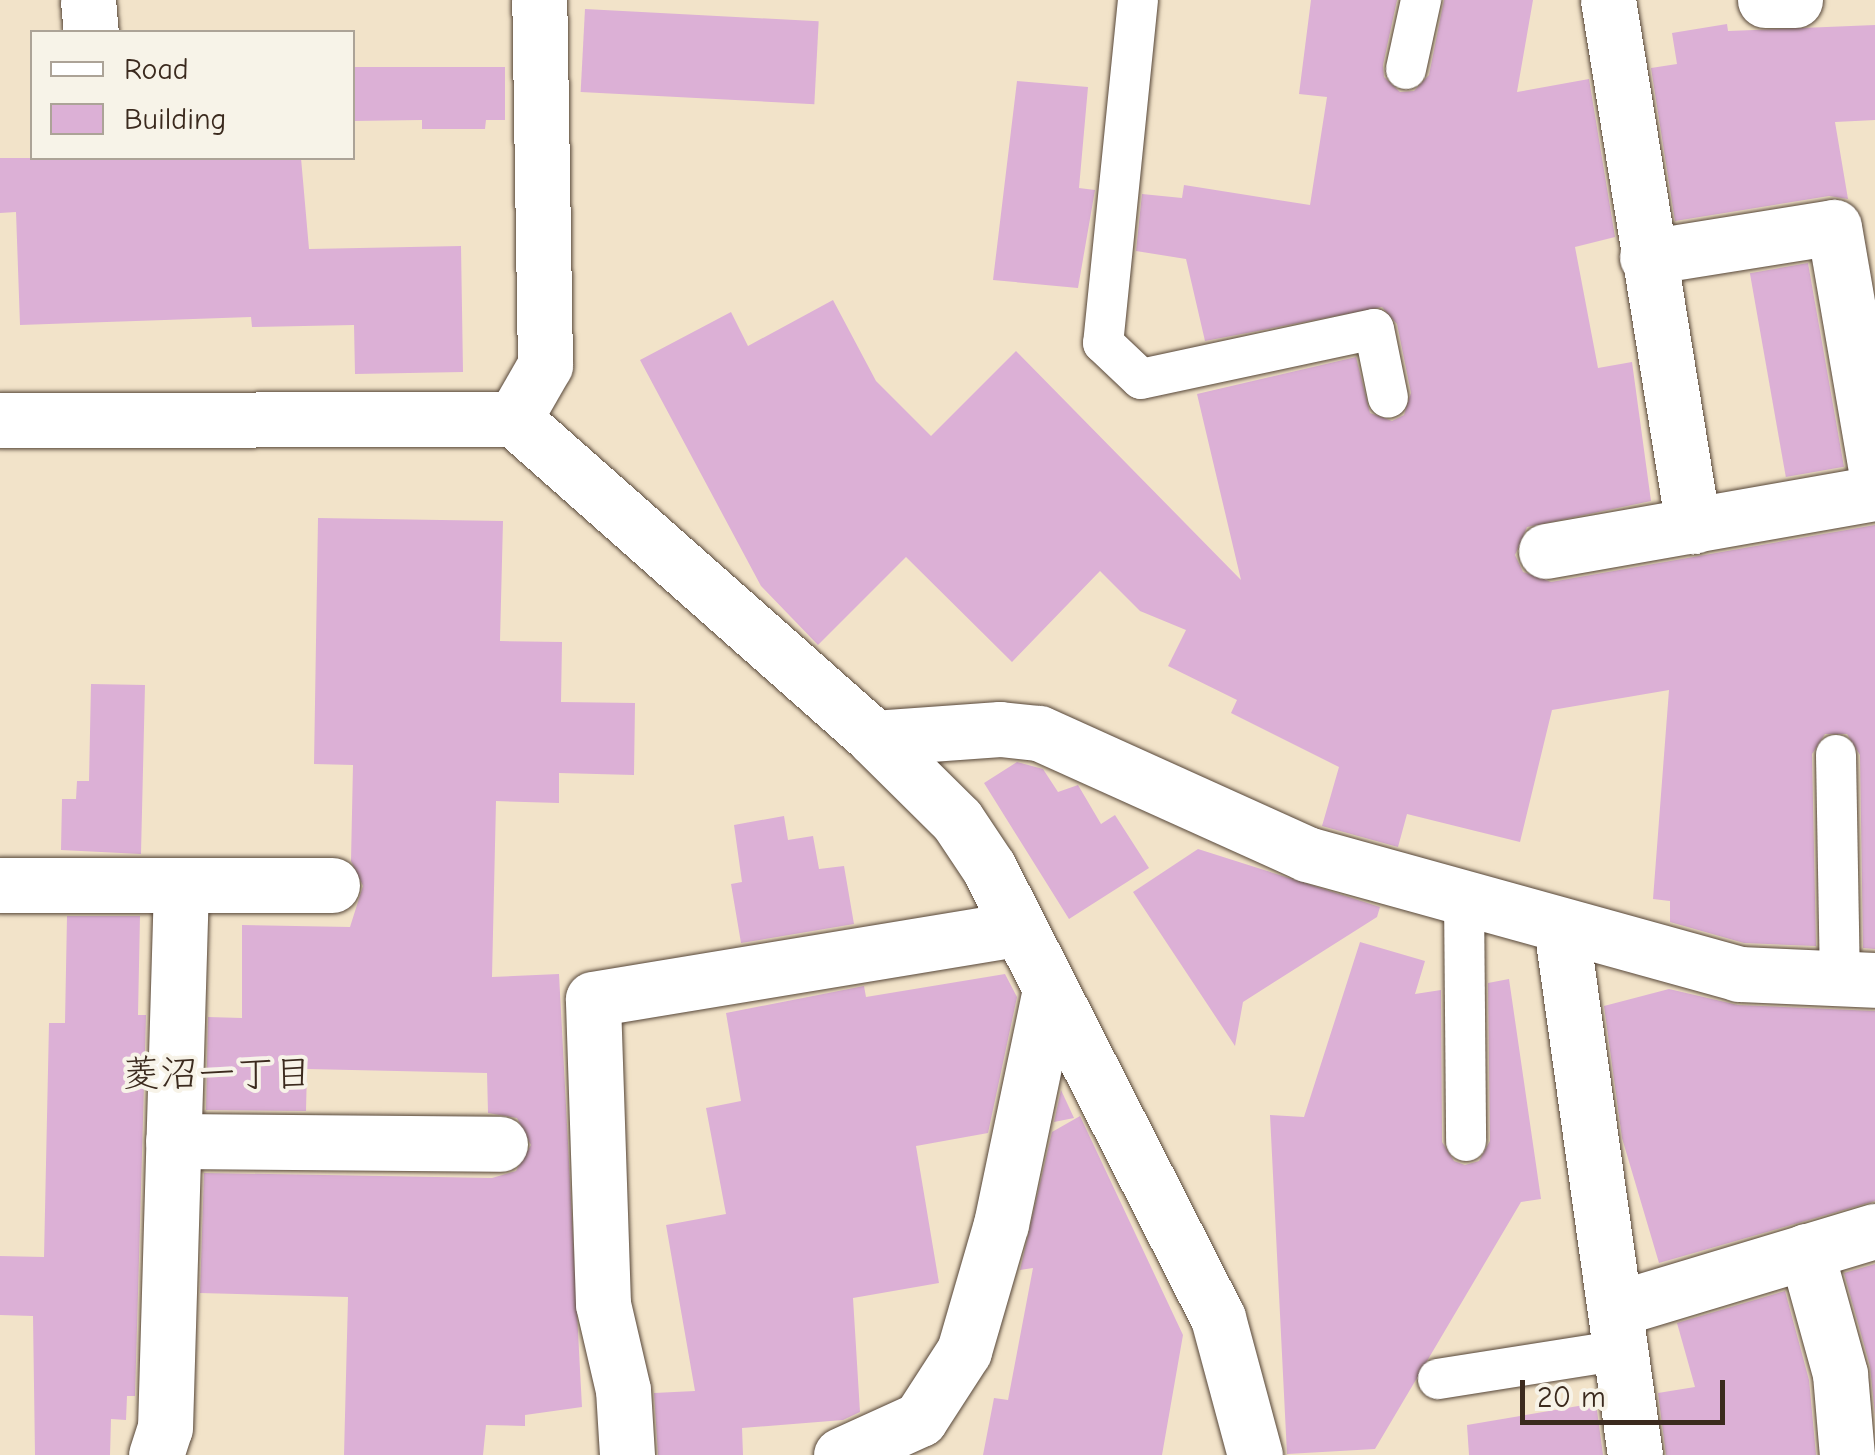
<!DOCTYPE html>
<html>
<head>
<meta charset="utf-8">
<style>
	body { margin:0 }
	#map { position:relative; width:1875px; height:1455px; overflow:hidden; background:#f2e3c9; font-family:"Comic Neue","Klee One",sans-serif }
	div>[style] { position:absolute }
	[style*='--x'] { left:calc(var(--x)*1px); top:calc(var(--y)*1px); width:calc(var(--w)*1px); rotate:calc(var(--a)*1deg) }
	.building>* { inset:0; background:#dcb0d6; transform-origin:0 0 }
	.roads { filter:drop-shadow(0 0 2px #564638) drop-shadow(0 0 2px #564638) }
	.service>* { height:40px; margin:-20px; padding:0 20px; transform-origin:20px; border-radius:20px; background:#fff }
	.minor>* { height:55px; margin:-27.5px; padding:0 27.5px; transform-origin:27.5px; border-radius:27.5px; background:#fff }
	span { translate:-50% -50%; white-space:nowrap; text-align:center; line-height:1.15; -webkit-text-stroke:8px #f7f3e8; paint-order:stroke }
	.neighbourhood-label { font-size:38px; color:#3b2a1e }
	.legend { position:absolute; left:30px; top:30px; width:325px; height:130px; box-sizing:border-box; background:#f7f3e8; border:2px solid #aca397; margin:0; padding:12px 18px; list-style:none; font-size:30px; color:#3b2a1e }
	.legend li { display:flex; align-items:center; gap:20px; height:50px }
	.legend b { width:50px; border:2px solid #aca397 }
	.scale { position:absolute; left:1520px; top:1380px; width:205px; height:45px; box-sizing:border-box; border:5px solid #3b2a1e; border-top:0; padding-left:12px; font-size:30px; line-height:35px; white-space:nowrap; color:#3b2a1e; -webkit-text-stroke:8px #f7f3e8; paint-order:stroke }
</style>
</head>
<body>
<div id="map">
	<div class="building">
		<i style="clip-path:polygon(1311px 0,1397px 0,1383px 65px,1384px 77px,1400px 92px,1414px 91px,1429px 75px,1444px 0,1533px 0,1517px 92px,1589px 79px,1615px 237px,1575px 247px,1598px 368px,1632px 362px,1651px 501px,1527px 527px,1515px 555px,1523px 572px,1551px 582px,1875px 525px,1875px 949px,1863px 948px,1860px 755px,1847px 734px,1825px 734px,1812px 754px,1816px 946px,1744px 943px,1670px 922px,1670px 901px,1653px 899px,1669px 690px,1552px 710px,1520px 842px,1407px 814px,1398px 847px,1322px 826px,1339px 767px,1231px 713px,1237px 700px,1168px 666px,1186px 630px,1140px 611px,1100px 571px,1012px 662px,906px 557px,818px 645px,761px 586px,640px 360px,731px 312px,748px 346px,833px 300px,876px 381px,931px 436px,1016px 351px,1241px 580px,1197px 394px,1356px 357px,1370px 413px,1392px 421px,1404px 415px,1411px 393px,1397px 324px,1382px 307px,1205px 341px,1186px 259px,1136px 251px,1142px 194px,1182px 198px,1184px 185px,1310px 205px,1327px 97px,1299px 94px)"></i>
		<i style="left:585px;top:9px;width:234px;height:83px;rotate:3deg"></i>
		<i style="clip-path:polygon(1727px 24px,1728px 31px,1875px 25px,1875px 120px,1835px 122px,1848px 199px,1829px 196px,1675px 221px,1651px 68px,1677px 64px,1672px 33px)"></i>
		<i style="clip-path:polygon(352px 67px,505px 67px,505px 120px,486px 120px,485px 129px,422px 129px,422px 120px,352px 121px)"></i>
		<i style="clip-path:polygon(1017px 81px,1088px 87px,1079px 188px,1095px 190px,1078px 288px,993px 280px)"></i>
		<i style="clip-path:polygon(0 158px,301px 158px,309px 249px,461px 246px,463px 372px,355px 374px,354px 325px,252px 327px,251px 317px,20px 325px,16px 212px,0 213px)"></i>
		<i style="left:1808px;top:263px;width:207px;height:59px;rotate:80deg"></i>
		<i style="clip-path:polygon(318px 518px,503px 521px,500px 641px,562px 642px,561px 702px,635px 703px,634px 775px,559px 773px,559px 803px,496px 801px,492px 977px,559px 974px,582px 1407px,525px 1415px,525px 1426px,486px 1425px,483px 1455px,344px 1455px,348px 1297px,200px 1293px,204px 1173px,492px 1178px,516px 1171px,531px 1145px,517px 1118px,488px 1113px,487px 1073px,307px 1069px,306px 1111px,206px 1110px,208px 1017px,242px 1018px,242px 925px,350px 927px,363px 886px,351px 861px,353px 765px,314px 764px)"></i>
		<i style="clip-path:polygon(91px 684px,145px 685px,141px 854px,61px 850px,62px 799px,76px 799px,77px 781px,89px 781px)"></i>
		<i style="clip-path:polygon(1017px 762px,1043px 769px,1058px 792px,1078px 785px,1101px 824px,1115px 815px,1149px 868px,1069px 919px,984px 783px)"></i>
		<i style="clip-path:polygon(784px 816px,788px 840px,813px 836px,819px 869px,844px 866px,854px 924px,741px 943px,731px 884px,742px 882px,734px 825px)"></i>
		<i style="clip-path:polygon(1198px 849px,1380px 907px,1377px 917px,1243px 1002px,1235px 1046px,1133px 892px)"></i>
		<i style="clip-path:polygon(67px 916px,140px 916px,138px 1015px,146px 1015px,135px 1396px,127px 1396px,126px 1420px,111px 1419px,110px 1455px,35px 1455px,33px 1316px,0 1315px,0 1256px,44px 1257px,49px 1023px,65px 1023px)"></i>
		<i style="clip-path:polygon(1360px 942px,1425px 961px,1415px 994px,1441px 990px,1442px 1142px,1454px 1161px,1465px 1165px,1479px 1161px,1490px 1141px,1488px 983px,1509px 979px,1541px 1199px,1521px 1202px,1375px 1449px,1287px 1454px,1270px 1115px,1304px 1117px)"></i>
		<i style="clip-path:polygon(1005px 974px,1017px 997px,988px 1133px,916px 1146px,939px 1283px,853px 1298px,860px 1412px,843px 1420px,742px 1428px,743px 1455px,658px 1455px,654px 1393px,695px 1391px,666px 1225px,726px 1214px,706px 1108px,741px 1101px,726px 1013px,864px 986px,866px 997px)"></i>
		<i style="clip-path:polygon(1669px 989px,1738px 1005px,1875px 1011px,1875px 1201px,1659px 1263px,1622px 1138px,1604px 1006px)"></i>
		<i style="clip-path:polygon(1061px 1090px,1074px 1118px,1054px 1122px)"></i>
		<i style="clip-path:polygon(1080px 1116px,1183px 1335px,1162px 1455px,983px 1455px,994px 1398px,1008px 1400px,1033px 1268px,1020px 1270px,1052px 1132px)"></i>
		<i style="clip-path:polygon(1875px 1264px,1875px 1416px,1870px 1366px,1844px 1273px)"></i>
		<i style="clip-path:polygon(1785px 1291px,1809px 1380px,1816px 1455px,1666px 1455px,1658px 1393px,1695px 1387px,1677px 1323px)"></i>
		<i style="clip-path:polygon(1596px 1403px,1603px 1455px,1469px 1455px,1467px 1425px)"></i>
	</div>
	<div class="roads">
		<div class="service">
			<i style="--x:1138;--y:0;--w:345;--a:95.8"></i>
			<i style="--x:1103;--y:343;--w:52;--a:43.5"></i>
			<i style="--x:1141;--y:379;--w:238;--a:-12.1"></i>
			<i style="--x:1374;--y:329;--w:70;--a:78.5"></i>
			<i style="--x:1406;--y:69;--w:71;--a:-77.7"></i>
			<i style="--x:1836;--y:755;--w:227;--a:89"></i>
			<i style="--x:1464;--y:897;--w:244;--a:89.5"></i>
			<i style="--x:1438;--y:1379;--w:185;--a:-9"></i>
		</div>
		<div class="minor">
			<i style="--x:88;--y:0;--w:32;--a:85"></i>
			<i style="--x:1608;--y:0;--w:533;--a:80.82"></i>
			<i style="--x:1765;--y:0;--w:30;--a:0"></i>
			<i style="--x:1647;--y:257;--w:189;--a:-9.1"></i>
			<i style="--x:1834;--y:227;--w:242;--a:80.2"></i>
			<i style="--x:514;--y:419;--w:62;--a:-60.1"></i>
			<i style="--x:545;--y:365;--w:365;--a:-90.9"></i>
			<i style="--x:0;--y:420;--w:514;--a:-0.11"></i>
			<i style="--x:514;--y:419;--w:481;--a:41.5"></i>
			<i style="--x:874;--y:738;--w:117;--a:44.7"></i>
			<i style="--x:957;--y:820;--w:58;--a:56.3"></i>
			<i style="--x:989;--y:868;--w:505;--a:63.03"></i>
			<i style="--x:1218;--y:1318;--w:142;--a:74.9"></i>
			<i style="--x:1546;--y:551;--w:334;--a:-10"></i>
			<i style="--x:874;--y:738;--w:126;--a:-4.1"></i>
			<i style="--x:1000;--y:729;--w:39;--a:6"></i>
			<i style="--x:1039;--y:733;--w:294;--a:24.3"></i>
			<i style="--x:1307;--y:854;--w:448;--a:15.5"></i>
			<i style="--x:1739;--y:974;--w:136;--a:2.5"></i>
			<i style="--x:0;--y:885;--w:332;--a:0"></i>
			<i style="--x:1561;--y:926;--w:534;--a:82.04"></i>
			<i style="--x:173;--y:1141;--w:327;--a:0.5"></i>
			<i style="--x:1806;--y:1251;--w:128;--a:74.5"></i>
			<i style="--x:1840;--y:1374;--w:81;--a:85.1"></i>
			<i style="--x:1616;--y:1309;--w:270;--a:-16.8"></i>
			<i style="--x:156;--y:1455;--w:28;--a:-72"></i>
			<i style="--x:165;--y:1428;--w:542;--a:-88.31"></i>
			<i style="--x:627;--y:1455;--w:65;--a:-93.5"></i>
			<i style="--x:623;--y:1390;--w:88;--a:-103.1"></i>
			<i style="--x:603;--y:1304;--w:305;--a:-91.9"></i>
			<i style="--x:593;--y:999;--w:430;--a:-9.4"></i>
			<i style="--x:841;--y:1455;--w:87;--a:-24.5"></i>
			<i style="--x:920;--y:1419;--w:81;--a:-57.1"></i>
			<i style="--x:964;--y:1351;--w:132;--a:-73.8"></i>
			<i style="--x:1001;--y:1224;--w:234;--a:-78.2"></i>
		</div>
	</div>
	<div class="neighbourhood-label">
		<span style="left:217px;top:1075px">菱沼一丁目</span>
	</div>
	<ul class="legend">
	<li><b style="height:12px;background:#fff"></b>Road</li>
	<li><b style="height:28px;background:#dcb0d6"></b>Building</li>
	</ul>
	<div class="scale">20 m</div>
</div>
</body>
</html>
